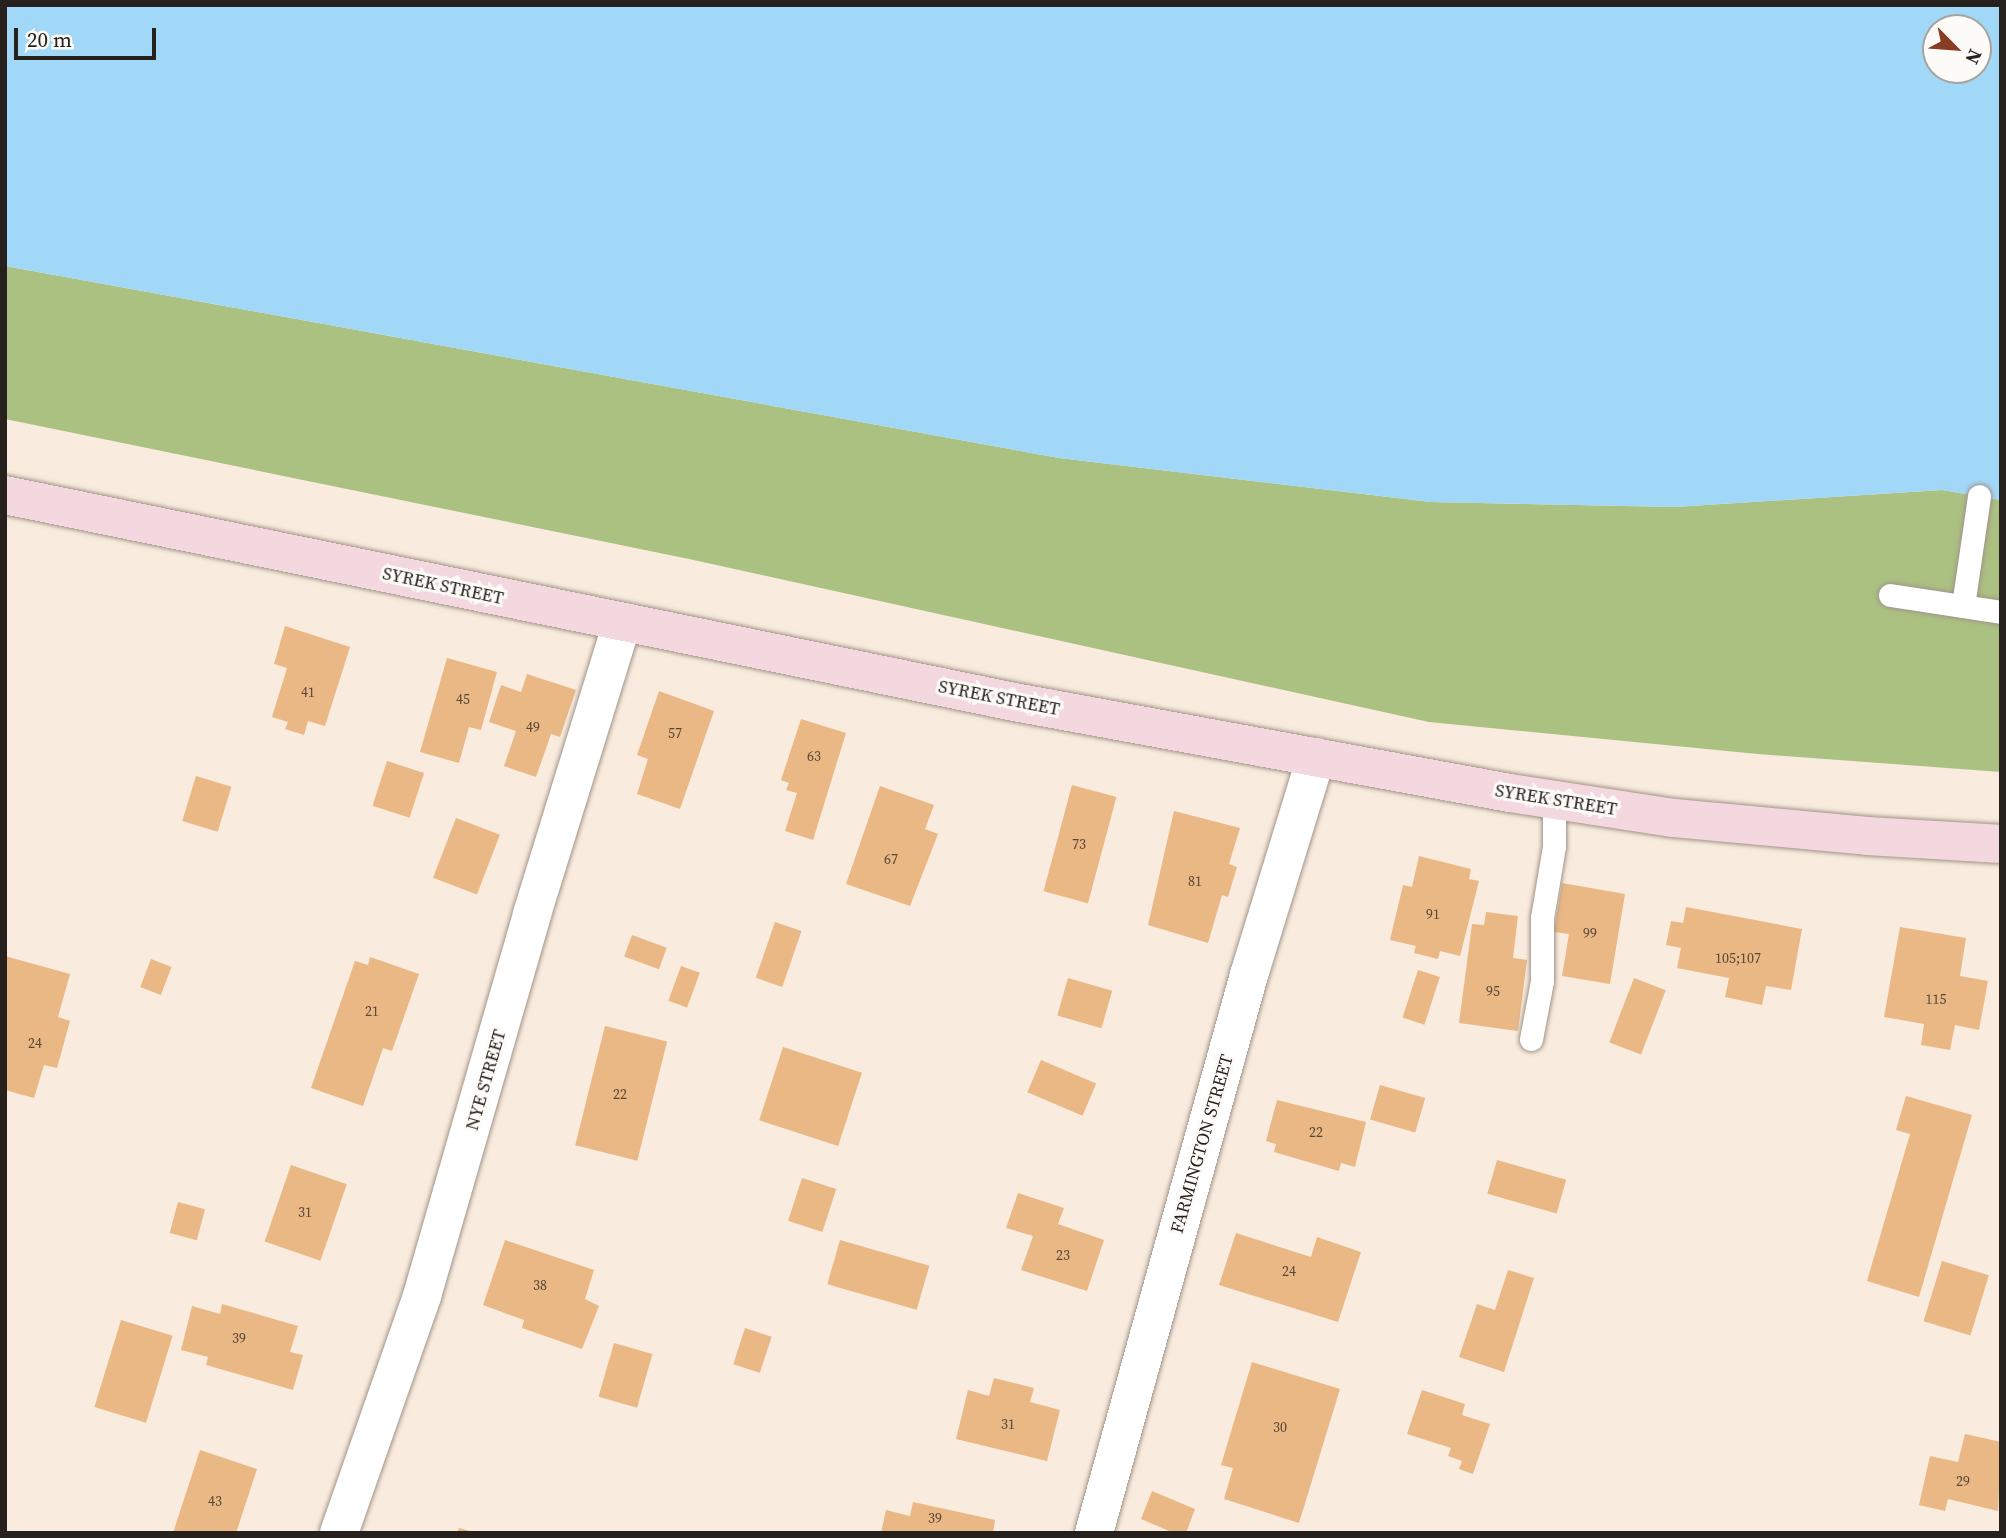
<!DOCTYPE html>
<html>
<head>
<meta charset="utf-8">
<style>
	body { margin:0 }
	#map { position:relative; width:2006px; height:1538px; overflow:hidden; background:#f9ebde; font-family:"Source Serif 4",serif }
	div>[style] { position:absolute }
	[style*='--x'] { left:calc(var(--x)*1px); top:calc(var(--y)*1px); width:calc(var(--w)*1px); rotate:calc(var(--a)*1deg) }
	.forest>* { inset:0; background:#abc182 }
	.water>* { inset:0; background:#a2d8f7 }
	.building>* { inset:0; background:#eab885; transform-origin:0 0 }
	.roads { filter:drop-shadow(0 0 2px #a19488) drop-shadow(0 0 2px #a19488) }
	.lane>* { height:23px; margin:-11.5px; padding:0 11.5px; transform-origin:11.5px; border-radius:11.5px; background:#fff }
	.street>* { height:38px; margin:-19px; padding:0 19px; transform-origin:19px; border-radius:19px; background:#fff }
	.secondary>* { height:38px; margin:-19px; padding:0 19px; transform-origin:19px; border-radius:19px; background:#f3d9df }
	span { translate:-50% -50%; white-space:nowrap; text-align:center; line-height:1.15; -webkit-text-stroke:6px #fdfbf8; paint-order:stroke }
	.number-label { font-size:14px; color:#574736 }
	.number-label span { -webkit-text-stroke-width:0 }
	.street-label { font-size:18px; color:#26211c }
	.frame { position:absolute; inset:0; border:7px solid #26211c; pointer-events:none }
	.north { position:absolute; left:1922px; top:14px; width:70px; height:70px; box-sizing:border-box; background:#fdfbf8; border:2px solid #a7a4a0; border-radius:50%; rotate:115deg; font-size:19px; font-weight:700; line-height:28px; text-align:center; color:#26211c }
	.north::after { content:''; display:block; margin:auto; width:24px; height:32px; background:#873e23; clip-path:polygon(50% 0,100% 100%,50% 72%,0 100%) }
	.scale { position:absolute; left:14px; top:28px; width:142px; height:32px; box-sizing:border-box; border:4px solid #26211c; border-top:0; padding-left:9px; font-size:21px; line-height:24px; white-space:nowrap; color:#26211c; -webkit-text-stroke:5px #fdfbf8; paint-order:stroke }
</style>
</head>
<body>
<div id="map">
	<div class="forest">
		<i style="clip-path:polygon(5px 266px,1059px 458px,1431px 502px,1675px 507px,1942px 490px,2001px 500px,2001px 772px,1758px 754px,1429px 722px,689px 559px,5px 419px)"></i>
	</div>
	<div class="water">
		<i style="clip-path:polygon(evenodd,5px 5px,2001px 5px,2001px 500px,1942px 490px,1675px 507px,1431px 502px,1059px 458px,5px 266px,5px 5px,1936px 28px,1978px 28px,1978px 70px,1936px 70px,1936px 28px)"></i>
	</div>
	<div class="building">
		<i style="clip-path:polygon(285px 626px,350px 647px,325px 726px,308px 721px,304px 735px,285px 729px,288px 722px,272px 717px,287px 668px,274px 664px)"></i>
		<i style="clip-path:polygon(447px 658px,497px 672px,481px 730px,469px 727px,459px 763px,420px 752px)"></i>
		<i style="clip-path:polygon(527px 674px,576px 690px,560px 737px,551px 734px,536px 777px,504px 766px,516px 731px,489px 722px,501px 685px,521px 692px)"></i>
		<i style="clip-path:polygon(659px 691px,714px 711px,680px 809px,637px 794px,648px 759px,637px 755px)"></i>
		<i style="clip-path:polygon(801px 719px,846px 733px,813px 840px,785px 831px,797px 793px,786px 790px,789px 783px,781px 780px)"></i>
		<i style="left:387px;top:761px;width:39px;height:47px;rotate:18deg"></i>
		<i style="left:196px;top:776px;width:37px;height:47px;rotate:17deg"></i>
		<i style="left:1072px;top:785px;width:46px;height:110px;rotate:15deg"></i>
		<i style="clip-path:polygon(880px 786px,934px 805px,925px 829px,938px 834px,910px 906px,846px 884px)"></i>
		<i style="clip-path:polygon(1174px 811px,1240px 828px,1229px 864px,1237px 867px,1228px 897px,1222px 895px,1208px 943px,1148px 925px)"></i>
		<i style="left:456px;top:818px;width:47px;height:64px;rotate:21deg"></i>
		<i style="clip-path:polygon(1419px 856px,1471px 869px,1469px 879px,1479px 881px,1460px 956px,1440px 951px,1438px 959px,1414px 953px,1416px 946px,1390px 940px,1403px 885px,1412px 887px)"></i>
		<i style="clip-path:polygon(1562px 883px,1625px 894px,1610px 984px,1562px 976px,1569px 934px,1554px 932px)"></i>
		<i style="clip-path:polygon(1686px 907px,1802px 929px,1791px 990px,1766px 986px,1762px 1005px,1725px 997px,1729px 978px,1677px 968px,1681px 948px,1666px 945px,1671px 921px,1683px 923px)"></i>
		<i style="clip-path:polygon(1486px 912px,1518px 916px,1513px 958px,1527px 960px,1518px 1031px,1459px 1023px,1472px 924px,1484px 925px)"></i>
		<i style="left:775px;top:922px;width:28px;height:59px;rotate:19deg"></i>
		<i style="clip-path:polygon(1900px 927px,1966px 938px,1960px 976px,1988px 981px,1979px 1030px,1955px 1025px,1950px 1050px,1921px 1045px,1924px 1024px,1884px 1017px)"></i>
		<i style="left:632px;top:935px;width:37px;height:23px;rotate:20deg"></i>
		<i style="clip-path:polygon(5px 956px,70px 974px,58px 1017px,70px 1021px,57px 1068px,44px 1065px,34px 1098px,5px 1090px)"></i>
		<i style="clip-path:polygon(370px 957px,419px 974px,392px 1051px,383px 1048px,363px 1106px,311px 1088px,355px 961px,368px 965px)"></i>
		<i style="left:151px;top:959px;width:22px;height:30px;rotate:21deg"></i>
		<i style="left:681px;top:966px;width:20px;height:37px;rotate:20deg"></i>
		<i style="left:1418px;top:970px;width:23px;height:50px;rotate:18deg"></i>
		<i style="left:1068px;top:978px;width:46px;height:39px;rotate:16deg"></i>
		<i style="left:1634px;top:978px;width:34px;height:69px;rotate:21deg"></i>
		<i style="left:605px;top:1026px;width:64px;height:123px;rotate:14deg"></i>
		<i style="left:783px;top:1047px;width:83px;height:77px;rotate:18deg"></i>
		<i style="left:1041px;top:1060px;width:60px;height:35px;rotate:23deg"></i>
		<i style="left:1380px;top:1085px;width:47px;height:36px;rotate:16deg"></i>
		<i style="clip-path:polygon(1906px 1096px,1972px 1115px,1919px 1297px,1867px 1281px,1910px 1134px,1896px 1130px)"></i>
		<i style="clip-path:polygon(1277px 1100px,1366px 1122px,1355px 1167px,1341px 1163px,1339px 1171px,1274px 1152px,1276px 1144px,1266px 1141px)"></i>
		<i style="left:1497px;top:1160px;width:72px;height:35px;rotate:16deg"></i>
		<i style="left:291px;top:1165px;width:59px;height:81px;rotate:19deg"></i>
		<i style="left:802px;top:1178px;width:36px;height:45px;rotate:18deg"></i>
		<i style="clip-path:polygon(1018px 1193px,1064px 1208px,1058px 1224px,1104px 1240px,1087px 1291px,1021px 1270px,1033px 1236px,1006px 1228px)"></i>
		<i style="left:178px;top:1202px;width:28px;height:32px;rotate:15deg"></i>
		<i style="clip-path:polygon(1236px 1233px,1311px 1257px,1317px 1237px,1361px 1252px,1338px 1322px,1219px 1285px)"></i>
		<i style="clip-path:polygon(505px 1240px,594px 1270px,585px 1299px,599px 1306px,582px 1349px,522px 1328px,524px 1320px,483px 1305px)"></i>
		<i style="left:840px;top:1240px;width:93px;height:46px;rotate:16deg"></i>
		<i style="left:1942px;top:1261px;width:49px;height:63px;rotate:17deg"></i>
		<i style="clip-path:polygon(1508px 1270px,1534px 1278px,1504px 1372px,1459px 1357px,1477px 1304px,1495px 1310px)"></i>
		<i style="clip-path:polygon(222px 1304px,298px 1326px,290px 1352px,303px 1355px,293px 1390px,206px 1365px,208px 1357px,181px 1350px,192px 1306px,220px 1314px)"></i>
		<i style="left:121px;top:1320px;width:54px;height:91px;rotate:17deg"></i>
		<i style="left:745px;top:1328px;width:28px;height:38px;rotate:18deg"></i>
		<i style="left:614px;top:1343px;width:40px;height:56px;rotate:16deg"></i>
		<i style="clip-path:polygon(1252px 1362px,1340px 1389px,1299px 1523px,1224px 1499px,1233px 1468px,1221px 1465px)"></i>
		<i style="clip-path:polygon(994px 1378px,1034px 1388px,1030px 1402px,1060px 1410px,1047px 1461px,956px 1439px,968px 1390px,989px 1396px)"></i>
		<i style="clip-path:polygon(1422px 1390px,1465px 1404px,1462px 1415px,1490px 1424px,1473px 1474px,1459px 1469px,1462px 1461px,1448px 1456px,1451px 1448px,1407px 1434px)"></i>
		<i style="clip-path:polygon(1965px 1434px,2001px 1442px,1998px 1511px,1948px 1499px,1945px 1511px,1919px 1505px,1930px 1456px,1958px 1462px)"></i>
		<i style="clip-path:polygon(200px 1450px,257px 1469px,236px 1533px,173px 1533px)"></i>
		<i style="clip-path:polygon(1152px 1491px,1195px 1509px,1186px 1533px,1174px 1533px,1141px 1519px)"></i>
		<i style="clip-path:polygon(913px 1502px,995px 1520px,993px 1533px,881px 1533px,886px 1510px,910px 1516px)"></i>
		<i style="clip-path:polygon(459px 1528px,474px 1532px,474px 1533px,457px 1533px)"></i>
	</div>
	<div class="roads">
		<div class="lane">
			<i style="--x:1890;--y:595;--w:112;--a:8.7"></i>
			<i style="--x:1963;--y:606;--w:111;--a:-81.7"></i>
			<i style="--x:1531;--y:1039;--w:59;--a:-79.3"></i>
			<i style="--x:1542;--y:981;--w:63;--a:-90"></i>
			<i style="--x:1542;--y:918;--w:73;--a:-80.5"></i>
			<i style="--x:1554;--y:846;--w:46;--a:-90"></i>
		</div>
		<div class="street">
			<i style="--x:339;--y:1533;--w:251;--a:-70.7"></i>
			<i style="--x:422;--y:1296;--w:398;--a:-73.9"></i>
			<i style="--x:532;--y:914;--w:304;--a:-72.8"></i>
			<i style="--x:1094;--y:1533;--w:579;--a:-74.48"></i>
			<i style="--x:1249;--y:975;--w:228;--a:-72.9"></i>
		</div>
		<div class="secondary">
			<i style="--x:5;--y:495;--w:1025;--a:11.59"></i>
			<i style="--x:1009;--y:701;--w:509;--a:10.41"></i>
			<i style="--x:1510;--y:793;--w:166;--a:8.7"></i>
			<i style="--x:1674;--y:818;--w:194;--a:5.3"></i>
			<i style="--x:1867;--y:836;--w:134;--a:3.4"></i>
		</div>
	</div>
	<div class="number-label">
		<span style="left:308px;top:692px">41</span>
		<span style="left:463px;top:699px">45</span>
		<span style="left:533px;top:727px">49</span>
		<span style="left:675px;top:733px">57</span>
		<span style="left:814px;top:756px">63</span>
		<span style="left:1079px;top:844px">73</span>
		<span style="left:891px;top:859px">67</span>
		<span style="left:1195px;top:881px">81</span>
		<span style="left:1433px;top:914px">91</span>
		<span style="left:1590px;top:933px">99</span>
		<span style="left:1738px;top:958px">105;107</span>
		<span style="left:1493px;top:991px">95</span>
		<span style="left:1936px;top:999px">115</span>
		<span style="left:372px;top:1011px">21</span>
		<span style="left:35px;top:1043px">24</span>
		<span style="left:620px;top:1094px">22</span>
		<span style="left:1316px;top:1132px">22</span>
		<span style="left:305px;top:1212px">31</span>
		<span style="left:1063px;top:1255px">23</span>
		<span style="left:1289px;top:1271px">24</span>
		<span style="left:540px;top:1285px">38</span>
		<span style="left:239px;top:1338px">39</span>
		<span style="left:1008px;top:1424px">31</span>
		<span style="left:1280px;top:1427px">30</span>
		<span style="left:1963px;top:1481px">29</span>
		<span style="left:215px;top:1501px">43</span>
		<span style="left:935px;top:1518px">39</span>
	</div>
	<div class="street-label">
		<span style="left:443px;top:586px;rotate:12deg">SYREK STREET</span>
		<span style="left:999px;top:698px;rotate:11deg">SYREK STREET</span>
		<span style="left:1556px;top:800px;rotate:9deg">SYREK STREET</span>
		<span style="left:486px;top:1080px;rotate:-74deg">NYE STREET</span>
		<span style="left:1202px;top:1144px;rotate:-74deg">FARMINGTON STREET</span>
	</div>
	<div class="frame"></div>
	<div class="north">N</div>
	<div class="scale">20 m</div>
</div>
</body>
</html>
